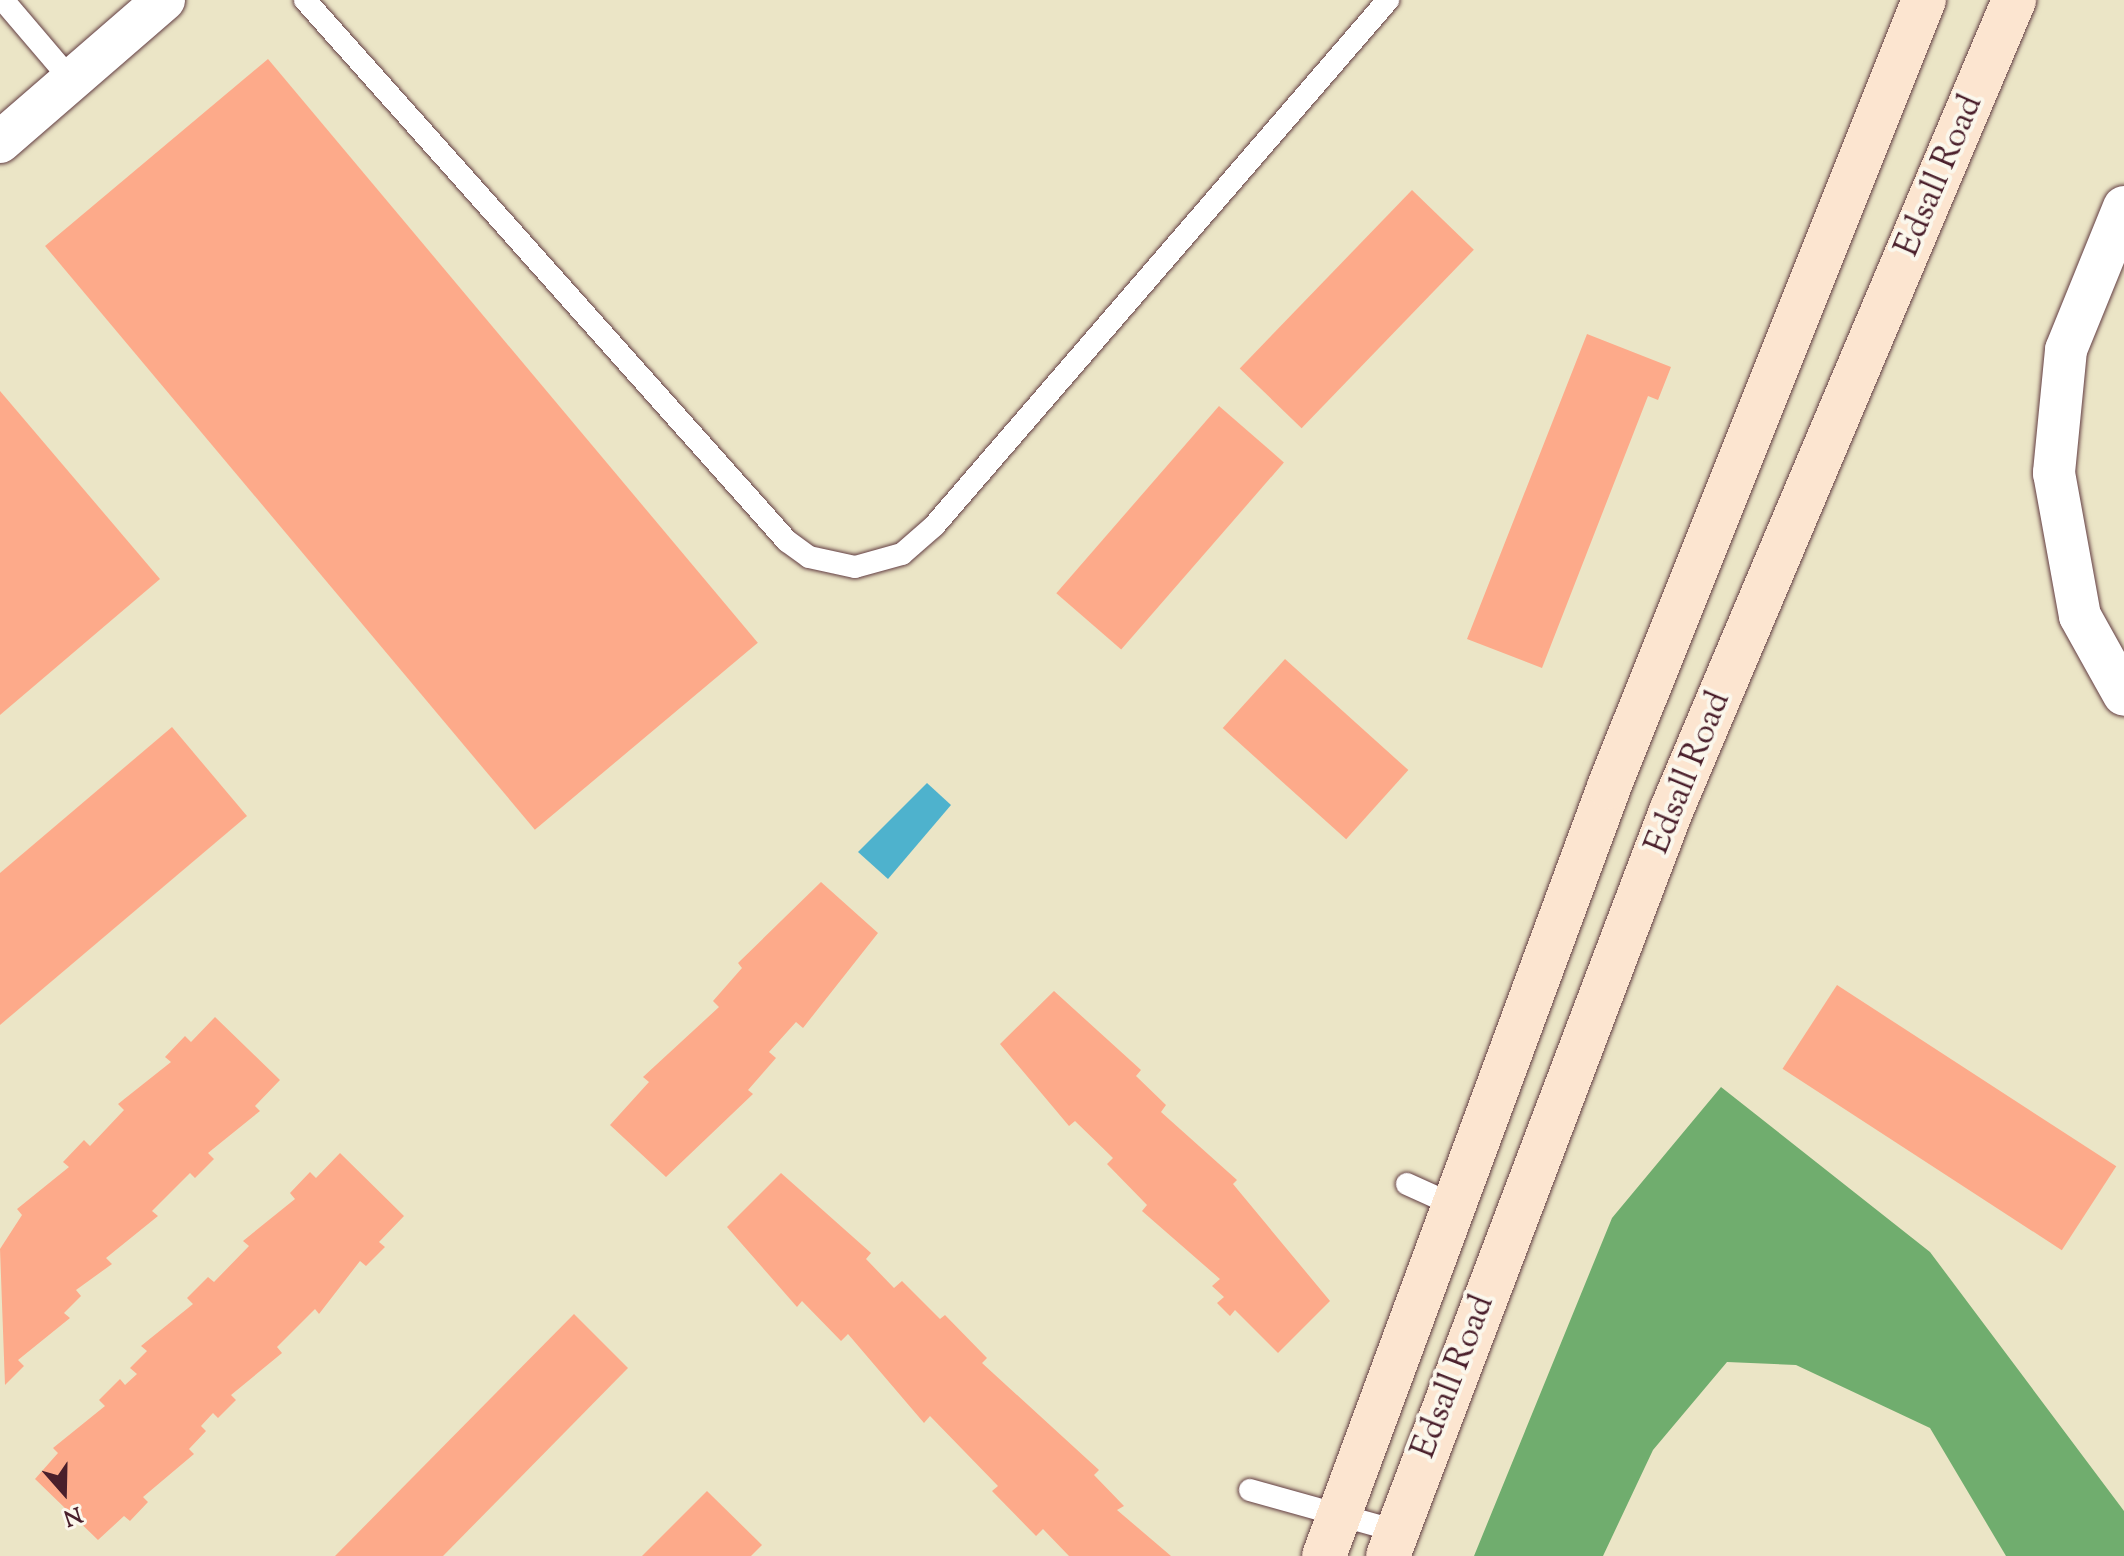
<!DOCTYPE html>
<html>
<head>
<meta charset="utf-8">
<style>
	body { margin:0 }
	#map { position:relative; width:2124px; height:1556px; overflow:hidden; background:#ebe5c6; font-family:"Sorts Mill Goudy",serif }
	div>[style] { position:absolute }
	[style*='--x'] { left:calc(var(--x)*1px); top:calc(var(--y)*1px); width:calc(var(--w)*1px); rotate:calc(var(--a)*1deg) }
	.forest>* { inset:0; background:#70ad6e }
	.water>* { inset:0; background:#4eb2cd }
	.building>* { inset:0; background:#fdaa8a; transform-origin:0 0 }
	.roads { filter:drop-shadow(0 0 2px #623d42) drop-shadow(0 0 2px #623d42) }
	.lane>* { height:22px; margin:-11px; padding:0 11px; transform-origin:11px; border-radius:11px; background:#fff }
	.street>* { height:42px; margin:-21px; padding:0 21px; transform-origin:21px; border-radius:21px; background:#fff }
	.secondary>* { height:44px; margin:-22px; padding:0 22px; transform-origin:22px; border-radius:22px; background:#fce5d0 }
	span { translate:-50% -50%; white-space:nowrap; text-align:center; line-height:1.15; -webkit-text-stroke:8px #fbf7ec; paint-order:stroke }
	.street-label { font-size:34px; color:#4a1f2b }
	.north { position:absolute; left:24px; top:1452px; width:80px; height:80px; -webkit-text-stroke:6px #fbf7ec; paint-order:stroke; rotate:160deg; font-size:22px; font-weight:700; line-height:32px; text-align:center; color:#4a1f2b }
	.north::after { content:''; display:block; margin:auto; width:28px; height:36px; background:#4a1f2b; clip-path:polygon(50% 0,100% 100%,50% 72%,0 100%) }
</style>
</head>
<body>
<div id="map">
	<div class="forest">
		<i style="clip-path:polygon(1721px 1087px,1930px 1252px,2124px 1511px,2124px 1556px,2006px 1556px,1930px 1428px,1796px 1365px,1727px 1362px,1653px 1450px,1603px 1556px,1474px 1556px,1612px 1218px)"></i>
	</div>
	<div class="water">
		<i style="clip-path:polygon(927px 783px,951px 805px,888px 879px,858px 852px)"></i>
	</div>
	<div class="building">
		<i style="left:268px;top:59px;width:762px;height:291px;rotate:50deg"></i>
		<i style="left:1412px;top:190px;width:86px;height:248px;rotate:44deg"></i>
		<i style="clip-path:polygon(1587px 334px,1671px 367px,1658px 400px,1648px 396px,1542px 668px,1467px 639px)"></i>
		<i style="clip-path:polygon(0 391px,160px 579px,0 715px)"></i>
		<i style="left:1219px;top:406px;width:86px;height:248px;rotate:41deg"></i>
		<i style="left:1285px;top:659px;width:166px;height:93px;rotate:42deg"></i>
		<i style="clip-path:polygon(172px 727px,247px 816px,0 1025px,0 873px)"></i>
		<i style="clip-path:polygon(821px 882px,878px 933px,803px 1028px,796px 1022px,769px 1052px,776px 1058px,748px 1090px,753px 1094px,666px 1177px,610px 1125px,649px 1082px,643px 1077px,719px 1007px,713px 1001px,742px 968px,738px 963px)"></i>
		<i style="left:1837px;top:985px;width:333px;height:100px;rotate:33deg"></i>
		<i style="clip-path:polygon(1054px 991px,1141px 1070px,1136px 1076px,1166px 1105px,1161px 1112px,1237px 1180px,1233px 1184px,1330px 1301px,1278px 1353px,1235px 1310px,1230px 1316px,1217px 1303px,1224px 1297px,1212px 1286px,1220px 1279px,1142px 1211px,1147px 1205px,1107px 1164px,1113px 1158px,1075px 1121px,1069px 1126px,1000px 1044px)"></i>
		<i style="clip-path:polygon(215px 1017px,280px 1080px,255px 1106px,260px 1111px,208px 1153px,214px 1159px,195px 1178px,190px 1173px,152px 1211px,158px 1216px,106px 1258px,112px 1264px,76px 1290px,81px 1296px,64px 1313px,70px 1318px,18px 1360px,24px 1366px,5px 1385px,0 1249px,22px 1215px,17px 1209px,69px 1167px,63px 1162px,84px 1140px,90px 1146px,124px 1110px,118px 1104px,171px 1062px,165px 1057px,185px 1036px,191px 1042px)"></i>
		<i style="clip-path:polygon(340px 1153px,404px 1216px,379px 1242px,385px 1247px,366px 1266px,360px 1261px,319px 1314px,315px 1309px,277px 1347px,282px 1353px,231px 1395px,236px 1400px,218px 1418px,213px 1413px,201px 1426px,206px 1431px,189px 1449px,194px 1454px,143px 1497px,148px 1502px,130px 1521px,124px 1516px,98px 1540px,35px 1479px,58px 1453px,53px 1448px,105px 1406px,99px 1400px,120px 1379px,125px 1385px,137px 1374px,130px 1368px,147px 1351px,141px 1346px,193px 1304px,187px 1298px,208px 1277px,214px 1282px,249px 1246px,243px 1241px,295px 1199px,290px 1193px,310px 1172px,316px 1178px)"></i>
		<i style="clip-path:polygon(781px 1173px,871px 1253px,866px 1259px,894px 1288px,902px 1281px,940px 1319px,945px 1315px,987px 1358px,982px 1363px,1099px 1470px,1094px 1475px,1124px 1506px,1117px 1510px,1171px 1556px,1069px 1556px,1043px 1529px,1036px 1536px,992px 1491px,998px 1486px,930px 1416px,924px 1423px,848px 1334px,841px 1341px,802px 1301px,797px 1307px,727px 1227px)"></i>
		<i style="clip-path:polygon(574px 1314px,628px 1368px,443px 1556px,335px 1556px)"></i>
		<i style="clip-path:polygon(707px 1491px,762px 1545px,751px 1556px,642px 1556px)"></i>
	</div>
	<div class="roads">
		<div class="lane">
			<i style="--x:3;--y:0;--w:105;--a:49.6"></i>
			<i style="--x:305;--y:0;--w:725;--a:48.3"></i>
			<i style="--x:787;--y:541;--w:27;--a:36"></i>
			<i style="--x:809;--y:557;--w:47;--a:12.3"></i>
			<i style="--x:855;--y:567;--w:49;--a:-15.5"></i>
			<i style="--x:902;--y:554;--w:43;--a:-41.2"></i>
			<i style="--x:934;--y:526;--w:695;--a:-49.2"></i>
			<i style="--x:1407;--y:1184;--w:46;--a:24.3"></i>
			<i style="--x:1250;--y:1490;--w:153;--a:15.6"></i>
		</div>
		<div class="street">
			<i style="--x:0;--y:142;--w:217;--a:-40.9"></i>
			<i style="--x:2124;--y:207;--w:154;--a:112.1"></i>
			<i style="--x:2066;--y:350;--w:124;--a:95.6"></i>
			<i style="--x:2054;--y:473;--w:145;--a:79.7"></i>
			<i style="--x:2080;--y:616;--w:90;--a:60.9"></i>
		</div>
		<div class="secondary">
			<i style="--x:1324;--y:1556;--w:820;--a:-69.66"></i>
			<i style="--x:1609;--y:787;--w:848;--a:-68.19"></i>
			<i style="--x:1388;--y:1556;--w:797;--a:-69.2"></i>
			<i style="--x:1671;--y:811;--w:881;--a:-67.07"></i>
		</div>
	</div>
	<div class="street-label">
		<span style="left:1940px;top:176px;rotate:-67deg">Edsall Road</span>
		<span style="left:1689px;top:773px;rotate:-68deg">Edsall Road</span>
		<span style="left:1454px;top:1377px;rotate:-69deg">Edsall Road</span>
	</div>
	<div class="north">N</div>
</div>
</body>
</html>
